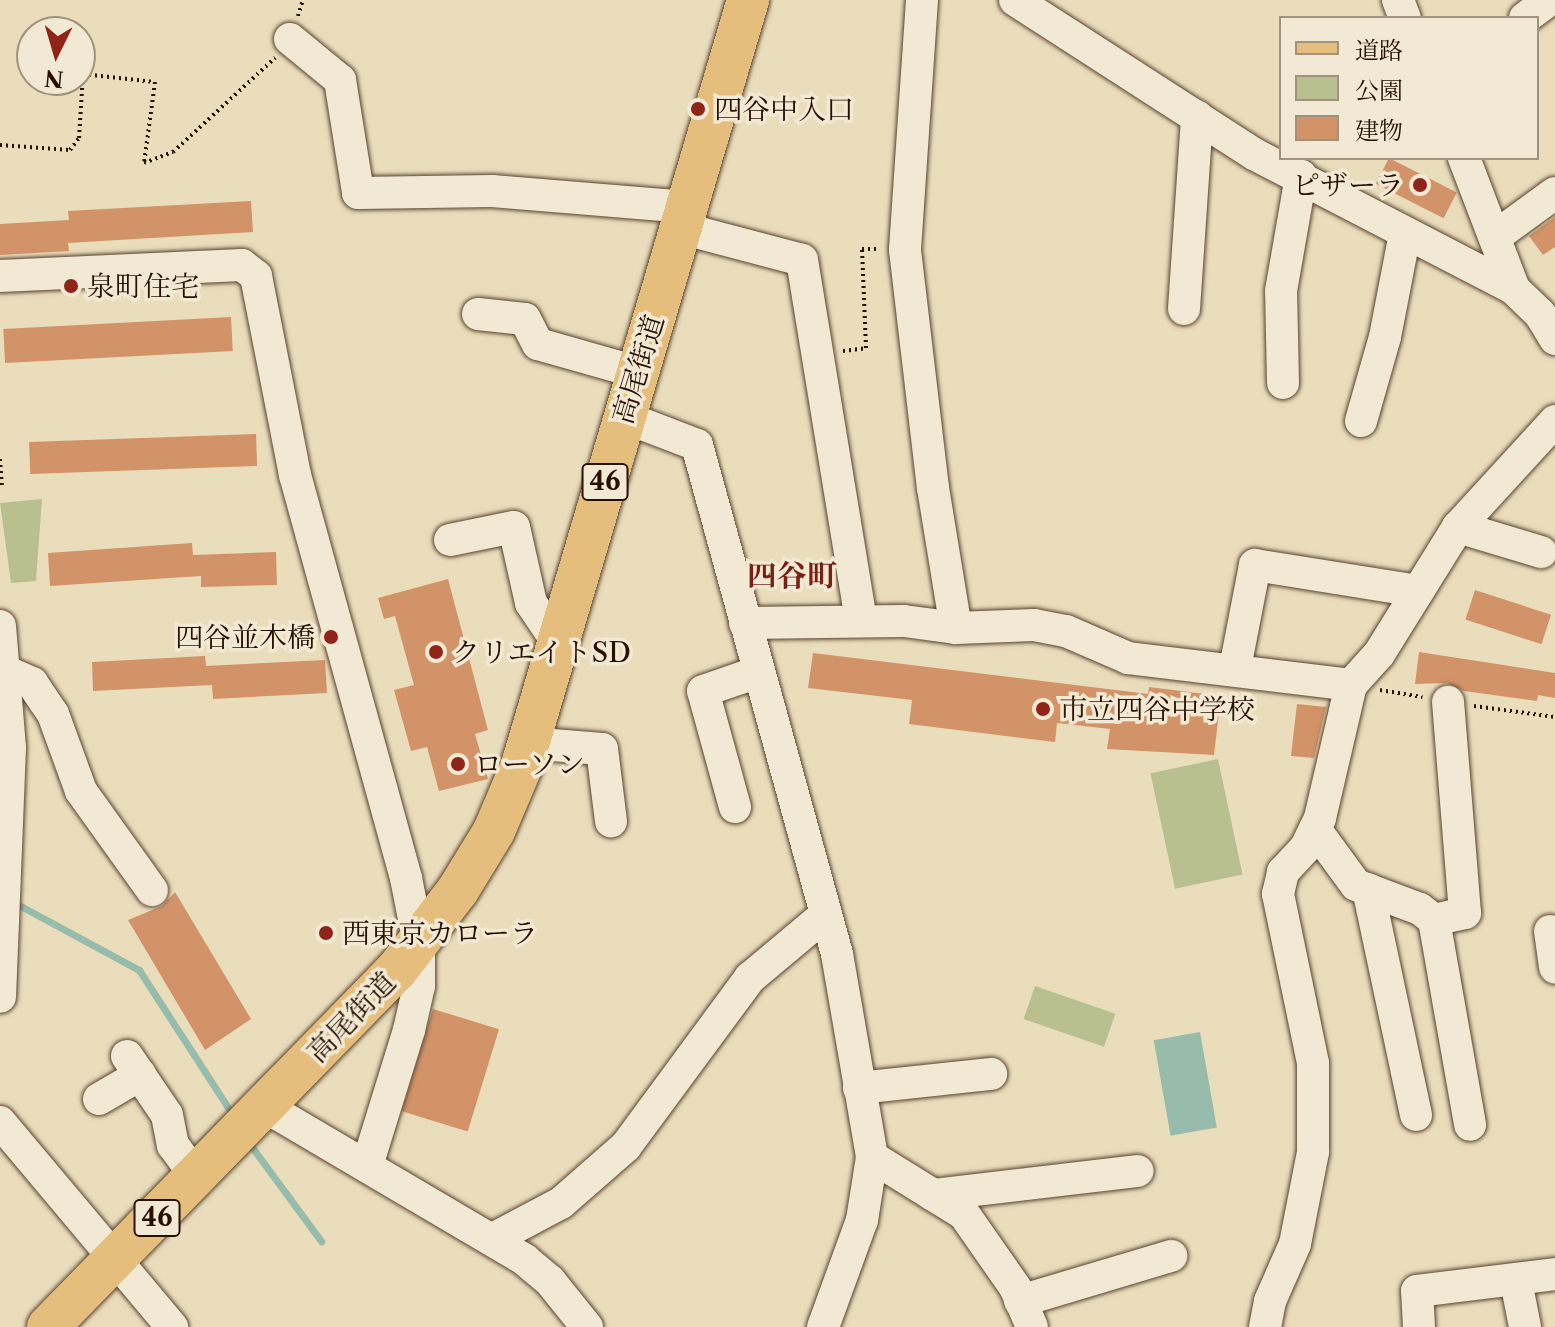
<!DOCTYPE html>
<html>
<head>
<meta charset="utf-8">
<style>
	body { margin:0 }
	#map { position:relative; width:1555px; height:1327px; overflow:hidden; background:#eaddbc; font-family:"Libre Caslon Text","Noto Serif JP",serif }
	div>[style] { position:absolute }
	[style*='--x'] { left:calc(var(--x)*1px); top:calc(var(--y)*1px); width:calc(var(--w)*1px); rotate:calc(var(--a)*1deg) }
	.green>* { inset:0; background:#b9c08f; transform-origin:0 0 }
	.water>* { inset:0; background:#98bcac; transform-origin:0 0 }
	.stream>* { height:7px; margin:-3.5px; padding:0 3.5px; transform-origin:3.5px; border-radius:3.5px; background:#98bcac }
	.building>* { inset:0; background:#d29368; transform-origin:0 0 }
	.path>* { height:4px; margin-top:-2px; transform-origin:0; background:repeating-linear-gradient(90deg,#281000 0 2px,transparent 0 6px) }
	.roads { filter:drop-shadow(0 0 2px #58432f) drop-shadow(0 0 2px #58432f) }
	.minor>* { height:32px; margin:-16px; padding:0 16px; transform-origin:16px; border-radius:16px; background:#f1e9d3 }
	.major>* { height:42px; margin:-21px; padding:0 21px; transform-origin:21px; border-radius:21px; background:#e5be7e }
	.dots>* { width:22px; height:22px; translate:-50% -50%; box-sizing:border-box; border:4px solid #f1e9d3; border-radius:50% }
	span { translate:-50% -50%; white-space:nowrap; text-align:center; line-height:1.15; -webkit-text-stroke:7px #f1e9d3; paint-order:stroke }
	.shield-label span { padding:2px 6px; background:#f1e9d3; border:2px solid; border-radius:6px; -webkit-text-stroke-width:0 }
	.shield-label { font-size:26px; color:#281000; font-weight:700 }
	.poi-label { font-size:28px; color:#281000 }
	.left { translate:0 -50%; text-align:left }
	.right { translate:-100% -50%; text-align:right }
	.street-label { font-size:28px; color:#281000 }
	.neighbourhood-label { font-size:30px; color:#7a1f14; font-weight:700 }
	.legend { position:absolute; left:1279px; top:16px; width:260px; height:144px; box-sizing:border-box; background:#f1e9d3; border:2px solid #a1927f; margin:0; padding:10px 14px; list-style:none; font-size:24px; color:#281000 }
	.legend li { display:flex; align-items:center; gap:16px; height:40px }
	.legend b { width:40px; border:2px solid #a1927f }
	.north { position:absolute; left:16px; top:16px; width:80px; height:80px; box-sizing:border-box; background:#f1e9d3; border:2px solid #a1927f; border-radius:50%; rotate:185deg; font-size:22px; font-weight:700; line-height:32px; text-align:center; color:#281000 }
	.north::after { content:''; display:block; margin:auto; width:28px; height:36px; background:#8f2418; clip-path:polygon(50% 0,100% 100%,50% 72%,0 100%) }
</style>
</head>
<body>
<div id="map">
	<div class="green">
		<i style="clip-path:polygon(42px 499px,36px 581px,11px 583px,0 503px)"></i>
		<i style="left:1218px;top:759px;width:118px;height:69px;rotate:78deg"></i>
		<i style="left:1035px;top:986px;width:85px;height:35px;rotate:19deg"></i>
	</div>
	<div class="water">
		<i style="left:1200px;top:1032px;width:97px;height:47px;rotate:80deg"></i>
	</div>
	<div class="stream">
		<i style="--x:17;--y:904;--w:139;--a:28.4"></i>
		<i style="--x:139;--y:970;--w:166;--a:57.1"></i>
		<i style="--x:249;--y:1143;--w:122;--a:53.7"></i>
	</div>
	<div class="building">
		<i style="left:1389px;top:158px;width:76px;height:29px;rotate:27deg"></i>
		<i style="clip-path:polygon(251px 201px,253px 232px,68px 243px,69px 251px,0 255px,0 224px,69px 220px,68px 211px)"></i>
		<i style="clip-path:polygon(1555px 217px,1555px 247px,1543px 255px,1529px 236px)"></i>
		<i style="left:231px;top:317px;width:34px;height:228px;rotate:87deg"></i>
		<i style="left:256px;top:434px;width:32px;height:227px;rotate:88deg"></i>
		<i style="clip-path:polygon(192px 543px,193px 555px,276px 552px,277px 585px,201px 587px,201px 576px,50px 586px,48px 553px)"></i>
		<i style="clip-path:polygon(448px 579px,488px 730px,475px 734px,488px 779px,439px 791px,427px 747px,411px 751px,394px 690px,414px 685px,395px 616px,384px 619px,378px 598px)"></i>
		<i style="left:1475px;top:590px;width:80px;height:31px;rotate:18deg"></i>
		<i style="clip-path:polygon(1419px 652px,1555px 673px,1555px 698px,1538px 695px,1537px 701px,1464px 691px,1447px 683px,1415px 684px)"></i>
		<i style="clip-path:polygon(813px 653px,1148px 694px,1149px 687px,1221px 696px,1214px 755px,1107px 749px,1110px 729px,1057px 723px,1055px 742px,909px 724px,912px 700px,808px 688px)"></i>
		<i style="clip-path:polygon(205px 656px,206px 666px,325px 660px,327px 693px,213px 699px,212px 685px,93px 691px,92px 662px)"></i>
		<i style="clip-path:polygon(1297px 704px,1326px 707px,1314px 758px,1291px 756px)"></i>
		<i style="clip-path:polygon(175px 892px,251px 1019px,205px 1050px,128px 920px,162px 906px)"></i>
		<i style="left:433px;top:1009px;width:69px;height:107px;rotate:17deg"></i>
	</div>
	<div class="path">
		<i style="--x:298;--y:16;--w:17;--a:-73"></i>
		<i style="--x:0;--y:145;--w:70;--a:4.1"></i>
		<i style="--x:70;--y:150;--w:15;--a:-53"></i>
		<i style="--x:79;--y:138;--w:64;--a:-86.4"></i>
		<i style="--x:83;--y:74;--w:72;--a:6.3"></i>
		<i style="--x:155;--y:82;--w:82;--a:97.7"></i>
		<i style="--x:144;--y:163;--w:31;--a:-21"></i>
		<i style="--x:173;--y:152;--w:139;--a:-42.7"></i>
		<i style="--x:843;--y:351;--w:23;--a:-7"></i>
		<i style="--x:866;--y:348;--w:99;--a:-92.3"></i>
		<i style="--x:862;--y:249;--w:18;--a:0"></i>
		<i style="--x:0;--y:459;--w:27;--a:86"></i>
		<i style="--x:1380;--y:690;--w:43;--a:9.5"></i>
		<i style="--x:1474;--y:706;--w:82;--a:7.7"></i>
	</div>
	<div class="roads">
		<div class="minor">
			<i style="--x:922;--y:0;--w:251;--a:93.9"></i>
			<i style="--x:905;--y:250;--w:240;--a:83.3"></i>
			<i style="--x:933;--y:488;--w:142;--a:80.7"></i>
			<i style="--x:1015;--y:0;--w:284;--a:32.8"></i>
			<i style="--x:1254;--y:154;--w:293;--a:27.4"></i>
			<i style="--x:1398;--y:0;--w:19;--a:69"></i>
			<i style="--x:1525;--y:18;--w:30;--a:-37"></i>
			<i style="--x:290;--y:39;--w:65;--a:39.4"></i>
			<i style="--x:340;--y:80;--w:114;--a:80.9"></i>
			<i style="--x:358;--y:193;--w:134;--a:-0.9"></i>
			<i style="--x:492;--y:191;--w:196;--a:4.7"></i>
			<i style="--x:1464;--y:158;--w:140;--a:69.1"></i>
			<i style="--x:1514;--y:289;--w:36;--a:44"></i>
			<i style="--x:1540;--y:314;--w:29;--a:59"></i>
			<i style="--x:681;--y:228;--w:125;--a:14.8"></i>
			<i style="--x:802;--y:260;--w:365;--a:80.7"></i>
			<i style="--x:1496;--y:236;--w:73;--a:-36.1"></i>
			<i style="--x:0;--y:276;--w:242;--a:-2.6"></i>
			<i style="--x:242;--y:265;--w:18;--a:38"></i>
			<i style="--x:256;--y:276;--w:203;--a:78.9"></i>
			<i style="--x:295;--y:475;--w:418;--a:74.6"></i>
			<i style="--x:406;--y:878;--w:67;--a:78.9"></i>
			<i style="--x:419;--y:944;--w:42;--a:90"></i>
			<i style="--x:419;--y:986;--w:45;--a:102.8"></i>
			<i style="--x:409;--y:1030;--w:142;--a:107.2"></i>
			<i style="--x:1184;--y:309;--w:193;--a:-86.1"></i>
			<i style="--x:478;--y:314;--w:47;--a:6.1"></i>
			<i style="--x:525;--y:319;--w:28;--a:63"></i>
			<i style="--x:538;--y:344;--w:103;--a:15.8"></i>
			<i style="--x:1283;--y:383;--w:92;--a:-91.2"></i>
			<i style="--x:1281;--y:291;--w:117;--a:-80.1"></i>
			<i style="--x:624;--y:417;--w:78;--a:21"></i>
			<i style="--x:697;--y:445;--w:528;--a:74.62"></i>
			<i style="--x:837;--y:954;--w:206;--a:80.2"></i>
			<i style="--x:872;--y:1157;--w:64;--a:99"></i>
			<i style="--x:862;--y:1220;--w:114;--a:110"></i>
			<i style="--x:1361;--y:421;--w:87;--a:-74.1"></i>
			<i style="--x:1385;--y:337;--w:106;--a:-79.1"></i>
			<i style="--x:1458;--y:527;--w:87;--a:16.8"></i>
			<i style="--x:450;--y:540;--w:65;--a:-11.5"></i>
			<i style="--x:514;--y:527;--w:78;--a:77.4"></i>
			<i style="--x:531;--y:603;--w:48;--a:56"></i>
			<i style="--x:745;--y:623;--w:159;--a:-0.7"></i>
			<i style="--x:904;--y:621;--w:52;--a:7.7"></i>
			<i style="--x:956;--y:628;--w:78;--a:-2.2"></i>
			<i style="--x:1034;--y:625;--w:33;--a:11"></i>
			<i style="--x:1066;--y:631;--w:68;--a:23.5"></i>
			<i style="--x:1128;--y:658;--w:225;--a:6.9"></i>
			<i style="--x:0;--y:626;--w:122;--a:85.3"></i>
			<i style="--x:10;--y:748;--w:249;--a:92.3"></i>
			<i style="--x:1235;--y:668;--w:105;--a:-79"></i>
			<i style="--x:1255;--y:565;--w:165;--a:9.1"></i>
			<i style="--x:5;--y:671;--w:30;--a:24"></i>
			<i style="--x:32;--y:683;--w:37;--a:56"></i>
			<i style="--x:53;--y:714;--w:82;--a:70"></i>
			<i style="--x:81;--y:791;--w:122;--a:54.4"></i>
			<i style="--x:528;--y:743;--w:74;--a:4.6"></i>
			<i style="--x:602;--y:749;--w:73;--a:82.9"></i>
			<i style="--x:735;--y:807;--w:120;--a:-105.4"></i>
			<i style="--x:703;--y:691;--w:58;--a:-19.1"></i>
			<i style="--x:1315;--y:829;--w:69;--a:53.8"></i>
			<i style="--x:1356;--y:885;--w:68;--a:20.6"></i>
			<i style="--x:1420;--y:909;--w:18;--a:38"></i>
			<i style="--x:1434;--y:920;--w:208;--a:80"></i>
			<i style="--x:1368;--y:889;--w:231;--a:78"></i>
			<i style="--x:1434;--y:920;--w:32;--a:-13"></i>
			<i style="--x:1465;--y:913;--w:212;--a:-94.6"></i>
			<i style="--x:1550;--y:931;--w:37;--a:82"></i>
			<i style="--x:127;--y:1056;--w:71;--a:55.9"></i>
			<i style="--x:167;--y:1115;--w:31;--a:79"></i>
			<i style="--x:173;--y:1145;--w:41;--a:54"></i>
			<i style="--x:859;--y:1088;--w:133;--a:-6.1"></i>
			<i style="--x:99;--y:1099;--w:48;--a:-30.3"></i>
			<i style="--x:264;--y:1106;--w:303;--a:30.5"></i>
			<i style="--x:525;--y:1260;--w:33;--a:40"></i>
			<i style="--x:550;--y:1281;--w:59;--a:51.2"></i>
			<i style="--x:0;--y:1122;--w:268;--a:50"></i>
			<i style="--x:872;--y:1157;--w:108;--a:31.8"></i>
			<i style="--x:964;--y:1214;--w:89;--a:55.1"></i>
			<i style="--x:1015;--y:1287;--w:43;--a:67"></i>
			<i style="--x:933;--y:1195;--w:206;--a:-6.7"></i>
			<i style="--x:493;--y:1239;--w:77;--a:-27.9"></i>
			<i style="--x:561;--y:1203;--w:86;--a:-41.2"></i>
			<i style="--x:626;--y:1146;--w:209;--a:-53.6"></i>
			<i style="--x:750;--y:978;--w:98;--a:-40"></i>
			<i style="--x:1516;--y:1281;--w:47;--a:78.9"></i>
			<i style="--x:1020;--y:1301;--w:158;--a:-16.6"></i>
			<i style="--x:1265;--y:1327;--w:26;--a:-79"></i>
			<i style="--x:1270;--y:1301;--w:62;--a:-66.3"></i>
			<i style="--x:1295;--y:1244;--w:94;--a:-78.9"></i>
			<i style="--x:1313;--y:1152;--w:89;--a:-90"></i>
			<i style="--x:1313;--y:1063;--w:173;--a:-101.7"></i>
			<i style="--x:1278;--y:894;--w:23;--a:-77"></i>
			<i style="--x:1283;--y:872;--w:34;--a:-47"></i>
			<i style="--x:1306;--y:847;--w:32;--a:-64"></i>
			<i style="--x:1320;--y:818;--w:137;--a:-76.9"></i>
			<i style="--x:1351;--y:685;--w:42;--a:-47.9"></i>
			<i style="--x:1379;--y:654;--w:150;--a:-58.1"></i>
			<i style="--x:1458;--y:527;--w:144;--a:-47.5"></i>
			<i style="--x:1419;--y:1327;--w:36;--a:-93"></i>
			<i style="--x:1417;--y:1291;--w:139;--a:-7"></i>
		</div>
		<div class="major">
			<i style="--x:48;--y:1327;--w:498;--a:-45.7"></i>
			<i style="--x:396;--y:971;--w:102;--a:-52.6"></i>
			<i style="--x:458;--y:890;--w:69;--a:-58.6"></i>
			<i style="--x:494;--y:831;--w:72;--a:-67"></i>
			<i style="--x:522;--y:765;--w:798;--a:-73.54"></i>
		</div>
	</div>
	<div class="dots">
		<i style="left:698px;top:109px;background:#8f2418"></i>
		<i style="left:1420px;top:185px;background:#8f2418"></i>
		<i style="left:71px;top:286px;background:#8f2418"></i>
		<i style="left:331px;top:637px;background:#8f2418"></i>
		<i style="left:436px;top:652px;background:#8f2418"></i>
		<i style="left:1043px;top:709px;background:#8f2418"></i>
		<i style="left:458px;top:764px;background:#8f2418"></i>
		<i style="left:326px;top:933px;background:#8f2418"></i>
	</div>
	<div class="shield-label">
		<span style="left:605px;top:482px">46</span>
		<span style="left:157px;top:1218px">46</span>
	</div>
	<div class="poi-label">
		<span class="left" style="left:714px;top:109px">四谷中入口</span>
		<span class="right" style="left:1404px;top:185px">ピザーラ</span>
		<span class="left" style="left:87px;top:286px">泉町住宅</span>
		<span class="right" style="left:315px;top:637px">四谷並木橋</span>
		<span class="left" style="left:452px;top:652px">クリエイトSD</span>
		<span class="left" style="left:1059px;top:709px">市立四谷中学校</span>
		<span class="left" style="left:474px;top:764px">ローソン</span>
		<span class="left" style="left:342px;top:933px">西東京カローラ</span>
	</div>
	<div class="street-label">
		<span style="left:638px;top:369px;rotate:-73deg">高尾街道</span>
		<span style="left:351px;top:1017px;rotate:-46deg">高尾街道</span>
	</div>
	<div class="neighbourhood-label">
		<span style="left:792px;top:576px">四谷町</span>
	</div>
	<ul class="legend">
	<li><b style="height:10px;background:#e5be7e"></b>道路</li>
	<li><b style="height:22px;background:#b9c08f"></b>公園</li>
	<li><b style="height:22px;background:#d29368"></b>建物</li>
	</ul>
	<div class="north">N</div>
</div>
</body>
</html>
